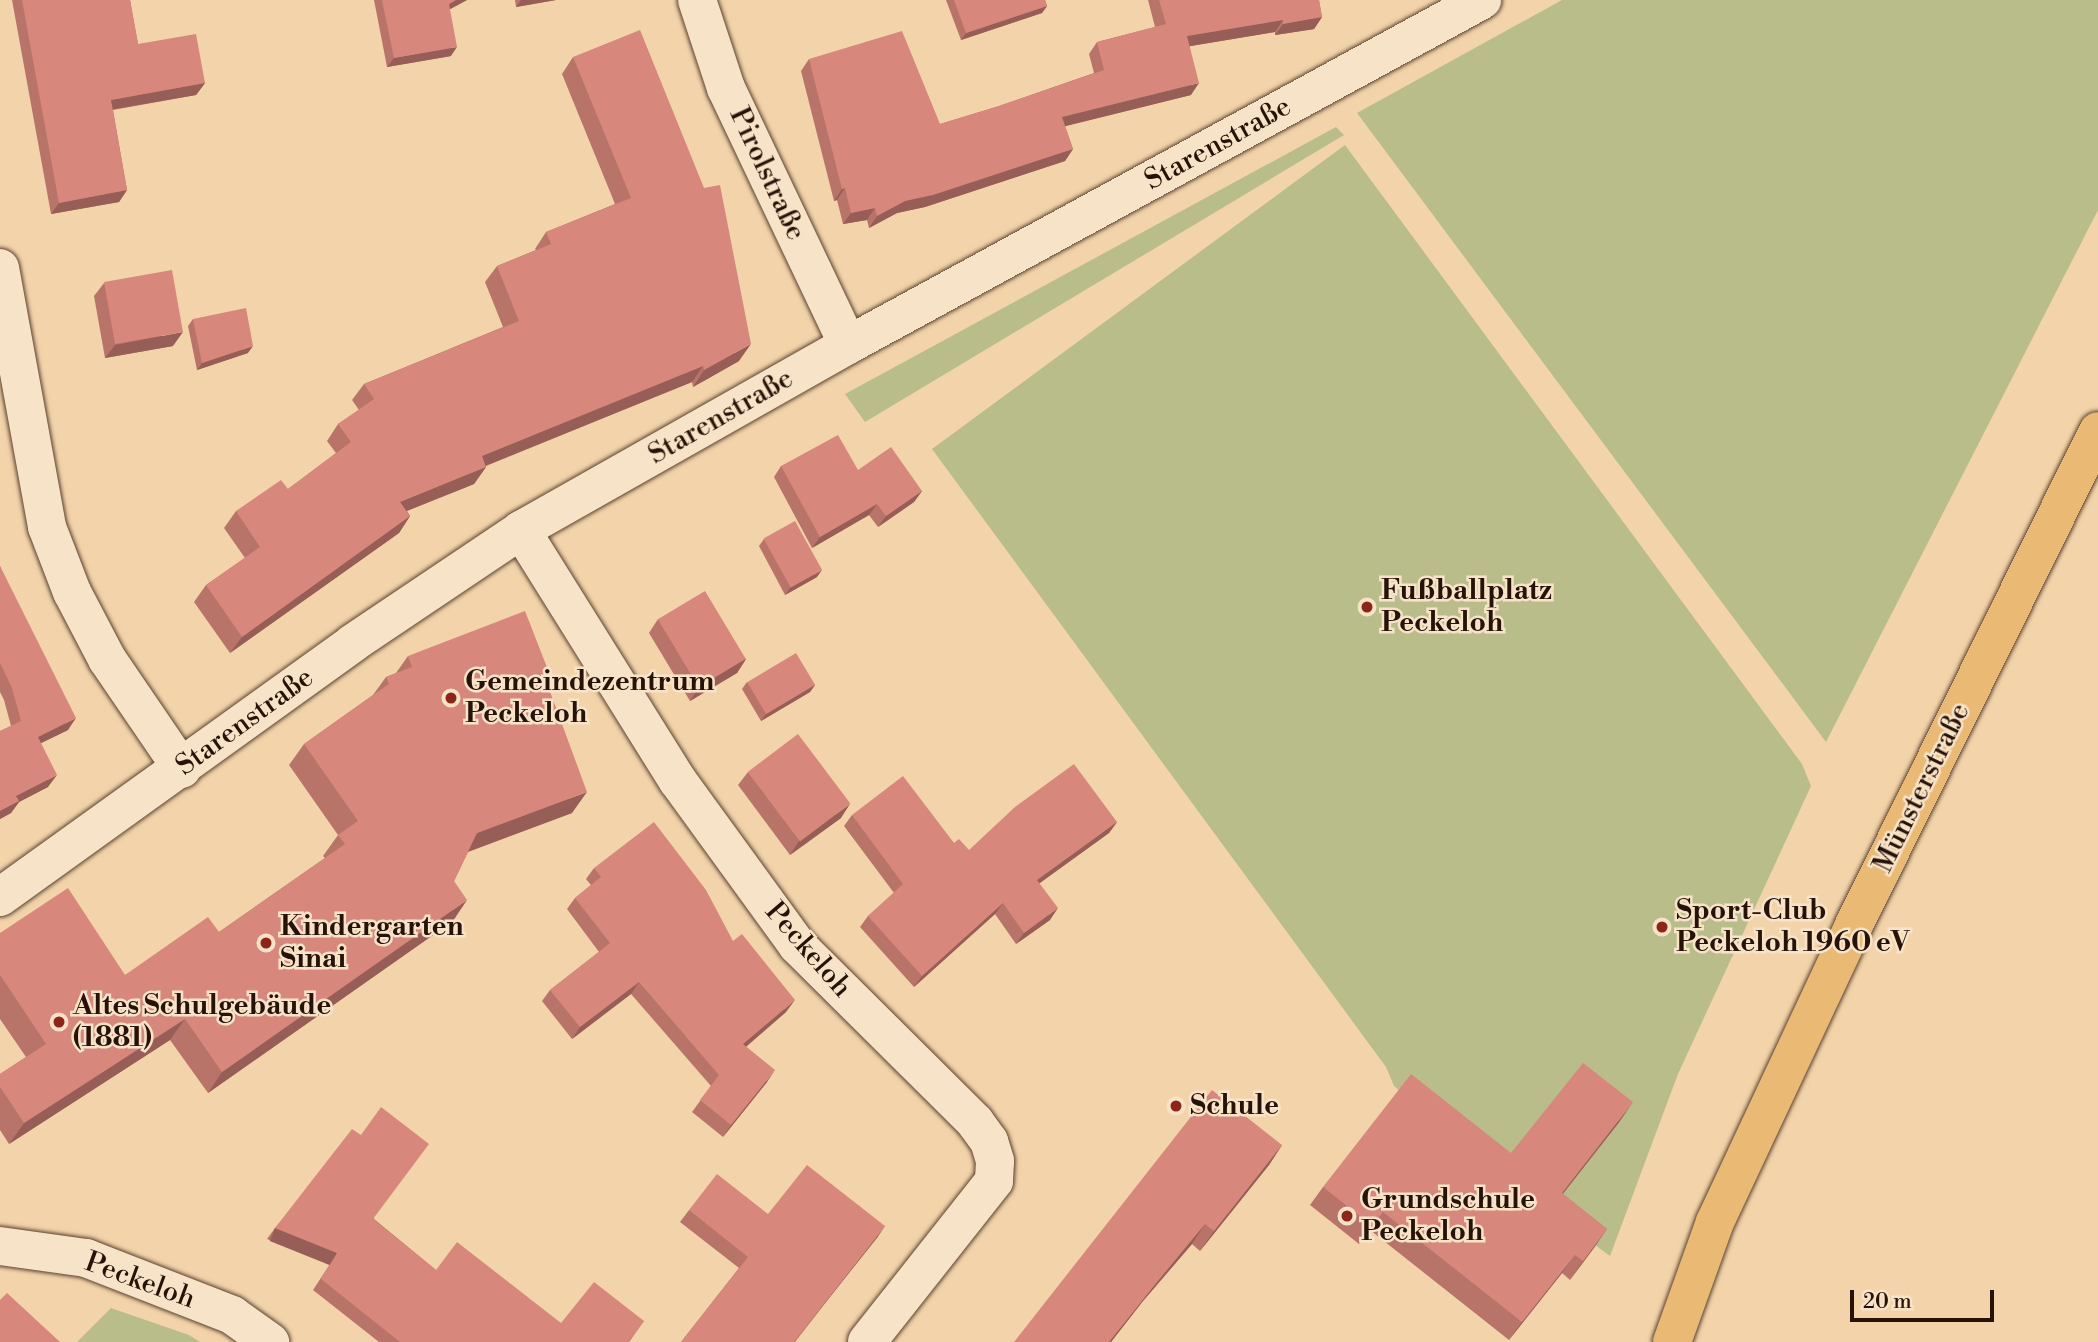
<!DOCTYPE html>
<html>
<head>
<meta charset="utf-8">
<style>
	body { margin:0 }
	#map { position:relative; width:2098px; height:1342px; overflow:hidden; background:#f3d4aa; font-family:"Libre Bodoni",serif }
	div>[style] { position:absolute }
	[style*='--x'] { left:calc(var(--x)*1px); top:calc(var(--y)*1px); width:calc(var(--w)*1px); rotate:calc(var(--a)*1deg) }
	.green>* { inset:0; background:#b9bd8a }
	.roads { filter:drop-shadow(0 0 2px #5a4230) drop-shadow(0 0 2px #5a4230) }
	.minor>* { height:38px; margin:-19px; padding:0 19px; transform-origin:19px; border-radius:19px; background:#f7e3c8 }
	.primary>* { height:38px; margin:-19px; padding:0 19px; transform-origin:19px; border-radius:19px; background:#eaba75 }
	.wall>* { inset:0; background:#b9746a }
	.shaded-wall>* { inset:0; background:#965e56; transform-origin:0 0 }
	.building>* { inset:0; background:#d7877b; transform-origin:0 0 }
	.dots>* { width:19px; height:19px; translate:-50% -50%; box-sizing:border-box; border:4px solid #f7e3c8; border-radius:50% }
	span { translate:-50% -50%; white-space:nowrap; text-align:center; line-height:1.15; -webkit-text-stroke:5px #f7e3c8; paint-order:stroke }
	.street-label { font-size:28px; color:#271207 }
	.poi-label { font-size:28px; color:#271207; font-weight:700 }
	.left { translate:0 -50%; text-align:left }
	.scale { position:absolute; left:1850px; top:1290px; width:144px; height:32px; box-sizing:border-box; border:4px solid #271207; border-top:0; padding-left:9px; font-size:21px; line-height:24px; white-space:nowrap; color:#271207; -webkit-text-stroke:5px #f7e3c8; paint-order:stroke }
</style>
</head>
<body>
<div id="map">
	<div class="green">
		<i style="clip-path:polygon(1562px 0,2098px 0,2098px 210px,1826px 742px,1357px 113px)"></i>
		<i style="clip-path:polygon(1336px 127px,1344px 135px,865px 422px,845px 394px)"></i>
		<i style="clip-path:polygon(1345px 145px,1802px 764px,1811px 786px,1678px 1074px,1610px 1256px,1549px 1211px,1394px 1086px,1386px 1067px,932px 449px)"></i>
		<i style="clip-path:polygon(111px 1308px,189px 1335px,200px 1342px,77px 1342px)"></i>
	</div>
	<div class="roads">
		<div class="minor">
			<i style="--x:697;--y:0;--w:93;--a:71.8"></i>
			<i style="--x:726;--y:88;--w:284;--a:64.6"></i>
			<i style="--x:0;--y:268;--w:263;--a:79.7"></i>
			<i style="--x:47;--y:527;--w:70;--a:69"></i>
			<i style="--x:72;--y:592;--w:76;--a:62.4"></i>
			<i style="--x:107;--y:659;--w:133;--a:55.7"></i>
			<i style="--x:521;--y:530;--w:296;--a:58"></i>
			<i style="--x:678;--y:781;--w:203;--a:54"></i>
			<i style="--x:797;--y:945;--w:251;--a:44.8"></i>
			<i style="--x:975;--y:1122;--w:24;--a:54"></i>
			<i style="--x:989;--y:1141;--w:21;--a:73"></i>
			<i style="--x:995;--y:1161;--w:20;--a:93"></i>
			<i style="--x:994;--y:1181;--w:205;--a:128.3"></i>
			<i style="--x:0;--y:897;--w:435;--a:-35.7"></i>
			<i style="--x:353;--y:643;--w:202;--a:-33.9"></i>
			<i style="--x:521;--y:530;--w:376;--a:-29.5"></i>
			<i style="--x:848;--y:345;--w:722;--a:-28.55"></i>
			<i style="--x:0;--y:1246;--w:87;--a:7.9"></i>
			<i style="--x:86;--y:1258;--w:157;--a:21.3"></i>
			<i style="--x:232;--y:1315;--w:47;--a:35.4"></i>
		</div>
		<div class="primary">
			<i style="--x:1672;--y:1342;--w:127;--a:-70.3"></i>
			<i style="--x:1715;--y:1222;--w:326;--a:-64.9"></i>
			<i style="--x:1853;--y:927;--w:553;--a:-63.71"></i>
		</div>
	</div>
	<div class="wall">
		<i style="clip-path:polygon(12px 0,130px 0,138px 44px,205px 83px,196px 95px,113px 110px,127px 190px,119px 202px,51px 214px)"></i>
		<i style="clip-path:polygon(374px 0,467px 0,450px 9px,451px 56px,387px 67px)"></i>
		<i style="clip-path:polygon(515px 0,556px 0,516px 7px)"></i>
		<i style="clip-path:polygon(946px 0,1045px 0,1047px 6px,1042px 13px,961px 40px)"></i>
		<i style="clip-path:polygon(1148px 0,1319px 0,1322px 17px,1314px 29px,1275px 35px,1275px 32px,1190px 46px,1191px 95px,1065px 126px,1073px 149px,1065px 161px,925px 207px,897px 213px,869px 228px,867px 220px,843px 224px,837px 200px,834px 201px,801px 71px,809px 59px,940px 124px,999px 106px,1094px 73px,1089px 54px,1097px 42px,1155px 27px)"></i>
		<i style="clip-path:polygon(573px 57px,739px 361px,693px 387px,692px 382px,486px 466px,486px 467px,474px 484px,407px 511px,410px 516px,399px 533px,230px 653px,194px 602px,206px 585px,245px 558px,224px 528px,236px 511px,288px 489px,336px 453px,327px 441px,338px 424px,359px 410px,352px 400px,364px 384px,503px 327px,485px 282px,497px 266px,536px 250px,535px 249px,546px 232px,615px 204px,562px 74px)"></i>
		<i style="clip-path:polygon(104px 283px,173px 346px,105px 358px,94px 296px)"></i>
		<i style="clip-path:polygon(193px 319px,248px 353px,197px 370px,188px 326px)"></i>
		<i style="clip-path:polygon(781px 466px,858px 470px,922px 491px,914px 502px,878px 527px,869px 515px,812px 548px,774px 477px)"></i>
		<i style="clip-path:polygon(764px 539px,817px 577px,785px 595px,759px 546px)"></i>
		<i style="clip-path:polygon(0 566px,68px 730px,41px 743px,48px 787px,19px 802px,11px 813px,0 819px,0 731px,11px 726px,4px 700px,0 692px)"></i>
		<i style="clip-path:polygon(658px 619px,746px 659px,737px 673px,690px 701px,649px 633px)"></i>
		<i style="clip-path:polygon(408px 656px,546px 681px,572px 813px,468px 852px,454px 881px,453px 921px,208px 1093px,170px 1040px,9px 1144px,0 1130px,0 1074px,26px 1057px,0 1019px,0 933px,125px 975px,219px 932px,325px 858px,323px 856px,338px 835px,289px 765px,304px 744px,373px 695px,386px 677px,396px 673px)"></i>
		<i style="clip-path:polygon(747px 682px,815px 685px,810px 692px,761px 721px,742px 689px)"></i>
		<i style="clip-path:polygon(748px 772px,841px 818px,790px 855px,738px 785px)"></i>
		<i style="clip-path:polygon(852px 815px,954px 843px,969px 850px,1117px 822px,1109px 833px,1039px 883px,1050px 920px,1016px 944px,995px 914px,914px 987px,860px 927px,868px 916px,894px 893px,844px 826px)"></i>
		<i style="clip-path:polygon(594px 868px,733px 941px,786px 1012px,746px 1047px,767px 1082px,723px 1137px,692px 1112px,711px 1086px,631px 994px,572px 1039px,542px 1001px,550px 990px,599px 952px,567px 909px,575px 898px,591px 885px,586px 879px)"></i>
		<i style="clip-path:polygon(1620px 1121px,1563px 1194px,1607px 1229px,1570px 1280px,1562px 1273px,1509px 1340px,1370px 1230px,1359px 1244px,1310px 1205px,1323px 1187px,1511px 1153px)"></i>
		<i style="clip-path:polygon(361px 1135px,374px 1219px,436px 1270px,561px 1323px,644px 1321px,629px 1342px,379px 1342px,313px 1290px,330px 1264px,267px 1239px,275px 1228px)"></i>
		<i style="clip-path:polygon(1282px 1145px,1269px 1165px,1200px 1251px,1192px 1244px,1143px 1301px,1111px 1342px,1014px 1342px)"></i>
		<i style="clip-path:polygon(689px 1210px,885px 1226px,795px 1342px,681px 1342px,739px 1268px,680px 1222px)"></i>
	</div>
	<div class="shaded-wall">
		<i style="clip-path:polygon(456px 0,467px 0,443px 13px,449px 4px)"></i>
		<i style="clip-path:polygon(521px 0,556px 0,516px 7px)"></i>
		<i style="clip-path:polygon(1047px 6px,1042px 13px,961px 40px,966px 33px)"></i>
		<i style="clip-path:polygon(1322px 17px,1314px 29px,1275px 35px,1283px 24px)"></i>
		<i style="clip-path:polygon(1283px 20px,1275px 32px,1179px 48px,1187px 36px)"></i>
		<i style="clip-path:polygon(457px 47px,451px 56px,387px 67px,394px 58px)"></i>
		<i style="clip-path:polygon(205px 83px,196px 95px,103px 111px,111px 100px)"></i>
		<i style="clip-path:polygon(1199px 83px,1191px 95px,1054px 129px,1062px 117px)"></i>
		<i style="clip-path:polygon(1073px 149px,1065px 161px,925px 207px,897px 213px,869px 228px,877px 216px,905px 201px)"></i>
		<i style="clip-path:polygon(845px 188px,837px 200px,834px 201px,842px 189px)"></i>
		<i style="clip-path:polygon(127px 190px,119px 202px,51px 214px,59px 203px)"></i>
		<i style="clip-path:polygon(875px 208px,867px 220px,843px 224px,851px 213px)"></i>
		<i style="clip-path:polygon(183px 332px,173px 346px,105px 358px,115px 345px)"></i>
		<i style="clip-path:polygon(751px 344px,739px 361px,693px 387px,704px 370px)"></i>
		<i style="clip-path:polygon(253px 346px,248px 353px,197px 370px,202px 363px)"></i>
		<i style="clip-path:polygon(703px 366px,692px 382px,470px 472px,482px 456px)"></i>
		<i style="clip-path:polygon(486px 467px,474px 484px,389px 518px,400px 502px)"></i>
		<i style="clip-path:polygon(922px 491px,914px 502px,878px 527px,886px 516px)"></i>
		<i style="clip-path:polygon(877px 504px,869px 515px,812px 548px,820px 537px)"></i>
		<i style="clip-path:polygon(410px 516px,399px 533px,230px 653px,242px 637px)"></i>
		<i style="clip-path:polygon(822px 570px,817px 577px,785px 595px,790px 588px)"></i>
		<i style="clip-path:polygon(746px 659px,737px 673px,690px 701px,699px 687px)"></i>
		<i style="clip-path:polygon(815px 685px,810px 692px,761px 721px,766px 714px)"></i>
		<i style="clip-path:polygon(76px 718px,68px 730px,29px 749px,38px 737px)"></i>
		<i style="clip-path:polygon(57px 775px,48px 787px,19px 802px,11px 813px,0 819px,0 811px,16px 796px)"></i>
		<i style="clip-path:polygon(587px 792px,572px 813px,462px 854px,477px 833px)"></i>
		<i style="clip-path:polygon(850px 804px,841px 818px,790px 855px,799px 841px)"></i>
		<i style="clip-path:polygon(1117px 822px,1109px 833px,1029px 891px,1037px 880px)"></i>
		<i style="clip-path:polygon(467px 900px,453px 921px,208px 1093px,222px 1072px)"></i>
		<i style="clip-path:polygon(1003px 903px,995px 914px,914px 987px,922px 976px)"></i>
		<i style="clip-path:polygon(1058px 908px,1050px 920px,1016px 944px,1024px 933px)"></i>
		<i style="clip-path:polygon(639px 982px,631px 994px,572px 1039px,580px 1027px)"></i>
		<i style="clip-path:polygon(795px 1000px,786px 1012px,735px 1056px,743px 1044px)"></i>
		<i style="clip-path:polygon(185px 1019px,170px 1040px,9px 1144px,24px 1123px)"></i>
		<i style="clip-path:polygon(775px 1070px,767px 1082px,723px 1137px,731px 1125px)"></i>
		<i style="clip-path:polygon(1633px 1102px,1620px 1121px,1549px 1211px,1562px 1193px)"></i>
		<i style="clip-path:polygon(1282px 1145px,1269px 1165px,1200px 1251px,1214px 1231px)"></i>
		<i style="clip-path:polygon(1205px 1224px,1192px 1244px,1143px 1301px,1111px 1342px,1109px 1342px,1157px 1282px)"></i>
		<i style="clip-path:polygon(885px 1226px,877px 1238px,794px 1342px)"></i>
		<i style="left:275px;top:1228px;width:67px;height:14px;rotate:22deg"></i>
		<i style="clip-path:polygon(1607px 1229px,1594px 1248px,1570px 1280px,1583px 1261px)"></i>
		<i style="clip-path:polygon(1575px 1255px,1562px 1273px,1509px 1340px,1522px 1322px)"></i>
	</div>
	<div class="building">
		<i style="clip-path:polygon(22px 0,130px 0,138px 44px,196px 34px,205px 83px,111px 100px,127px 190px,59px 203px)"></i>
		<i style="clip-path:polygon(382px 0,456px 0,449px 4px,457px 47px,394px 58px)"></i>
		<i style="clip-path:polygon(954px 0,1045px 0,1047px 6px,966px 33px)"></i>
		<i style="clip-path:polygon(1159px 0,1319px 0,1322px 17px,1283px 24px,1283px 20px,1187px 36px,1199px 83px,1062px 117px,1073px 149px,933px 195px,905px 201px,877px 216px,875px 208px,851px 213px,845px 188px,842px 189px,809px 59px,902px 31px,940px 124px,999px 106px,1104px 70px,1097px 42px,1166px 24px)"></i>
		<i style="clip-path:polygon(640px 30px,704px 188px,720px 185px,751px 344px,704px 370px,703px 366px,482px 456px,486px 467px,400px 502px,410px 516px,242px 637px,206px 585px,260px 547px,236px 511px,281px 480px,288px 489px,351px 442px,338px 424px,374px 399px,364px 384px,519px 321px,497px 266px,551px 244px,546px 232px,631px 198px,573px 57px)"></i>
		<i style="left:172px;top:270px;width:63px;height:69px;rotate:80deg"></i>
		<i style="clip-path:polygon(246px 308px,253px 346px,202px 363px,193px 319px)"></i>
		<i style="clip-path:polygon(838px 435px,858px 470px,891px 447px,922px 491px,886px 516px,877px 504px,820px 537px,781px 466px)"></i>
		<i style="left:795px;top:521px;width:56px;height:36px;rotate:61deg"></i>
		<i style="clip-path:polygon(0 566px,76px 718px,38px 737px,57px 775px,16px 796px,19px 801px,0 811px,0 731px,21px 721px,12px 688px,0 663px)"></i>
		<i style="left:705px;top:591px;width:79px;height:55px;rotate:59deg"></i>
		<i style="clip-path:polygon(525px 611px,550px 675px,545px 678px,587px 792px,477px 833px,454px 881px,467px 900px,222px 1072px,185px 1019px,24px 1123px,0 1087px,0 1074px,46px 1044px,0 975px,0 933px,68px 888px,125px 975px,208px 917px,219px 932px,345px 844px,338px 835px,358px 821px,304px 744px,389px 684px,386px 677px,412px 667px,408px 656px)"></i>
		<i style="left:796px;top:653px;width:37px;height:57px;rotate:59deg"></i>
		<i style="left:798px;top:734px;width:87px;height:63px;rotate:53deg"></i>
		<i style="clip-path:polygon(1074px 764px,1117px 822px,1037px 880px,1058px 908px,1024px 933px,1003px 903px,922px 976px,868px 916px,903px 884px,852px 815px,903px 776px,954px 843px,959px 839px,969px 850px,1015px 807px)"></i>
		<i style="clip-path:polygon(654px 822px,706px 890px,733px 941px,742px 934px,795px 1000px,743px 1044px,775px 1070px,731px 1125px,700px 1100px,719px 1075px,639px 982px,580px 1027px,550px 990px,610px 943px,575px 898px,601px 877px,594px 868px)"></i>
		<i style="clip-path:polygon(1583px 1063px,1633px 1102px,1562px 1193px,1607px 1229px,1583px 1261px,1575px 1255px,1522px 1322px,1383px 1212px,1372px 1226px,1323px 1187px,1411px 1074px,1511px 1153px)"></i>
		<i style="clip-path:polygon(1212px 1090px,1282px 1145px,1214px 1231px,1205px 1224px,1157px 1282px,1109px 1342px,1014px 1342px)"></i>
		<i style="clip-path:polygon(381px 1107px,429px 1144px,373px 1219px,436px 1270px,457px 1242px,561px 1323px,594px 1282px,644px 1321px,628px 1342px,400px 1342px,321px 1279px,337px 1253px,275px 1228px,352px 1129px,361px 1135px)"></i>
		<i style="clip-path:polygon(807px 1165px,885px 1226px,794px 1342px,681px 1342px,748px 1257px,689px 1210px,717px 1174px,768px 1214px)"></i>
		<i style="clip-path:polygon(7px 1293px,60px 1342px,0 1342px,0 1300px)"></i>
	</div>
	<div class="dots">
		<i style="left:1367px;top:607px;background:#8f2418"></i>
		<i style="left:451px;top:698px;background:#8f2418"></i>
		<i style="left:1662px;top:927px;background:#8f2418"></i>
		<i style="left:266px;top:943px;background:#8f2418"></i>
		<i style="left:59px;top:1022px;background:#8f2418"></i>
		<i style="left:1176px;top:1106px;background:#8f2418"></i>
		<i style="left:1347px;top:1216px;background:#8f2418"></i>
	</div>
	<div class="street-label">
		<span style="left:1218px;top:144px;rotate:-29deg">Starenstraße</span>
		<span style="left:767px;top:174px;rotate:65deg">Pirolstraße</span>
		<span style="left:721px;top:417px;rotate:-30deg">Starenstraße</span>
		<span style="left:245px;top:722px;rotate:-36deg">Starenstraße</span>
		<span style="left:1922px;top:788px;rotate:-64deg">Münsterstraße</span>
		<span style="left:808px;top:950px;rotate:49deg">Peckeloh</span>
		<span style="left:140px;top:1281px;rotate:20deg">Peckeloh</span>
	</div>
	<div class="poi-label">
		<span class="left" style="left:1381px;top:607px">Fußballplatz<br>Peckeloh</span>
		<span class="left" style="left:465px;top:698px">Gemeindezentrum<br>Peckeloh</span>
		<span class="left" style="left:1676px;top:927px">Sport-Club<br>Peckeloh 1960 eV</span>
		<span class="left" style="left:280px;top:943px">Kindergarten<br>Sinai</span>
		<span class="left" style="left:73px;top:1022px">Altes Schulgebäude<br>(1881)</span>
		<span class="left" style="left:1190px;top:1106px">Schule</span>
		<span class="left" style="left:1361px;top:1216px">Grundschule<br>Peckeloh</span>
	</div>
	<div class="scale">20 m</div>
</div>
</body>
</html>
